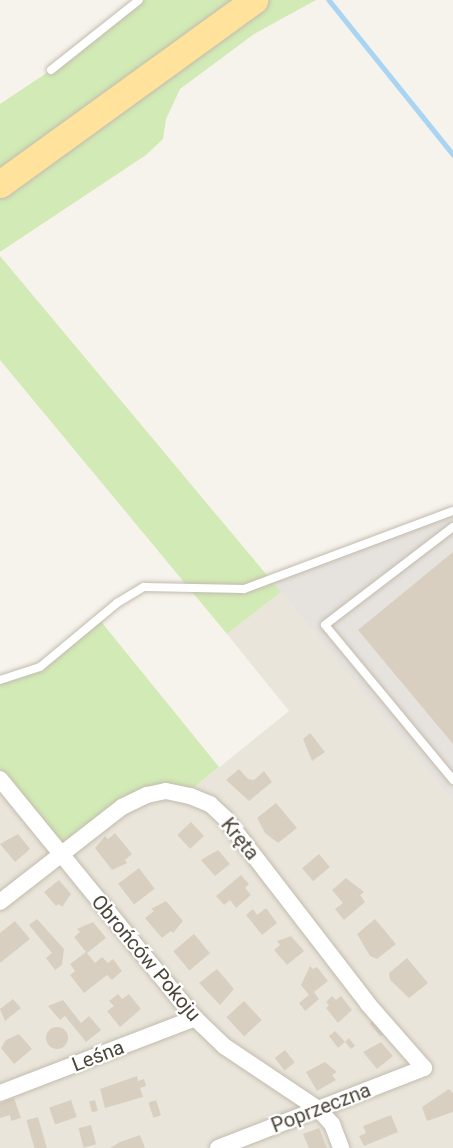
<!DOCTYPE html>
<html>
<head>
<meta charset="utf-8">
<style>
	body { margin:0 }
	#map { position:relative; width:453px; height:1148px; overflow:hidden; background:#f6f3ec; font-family:Roboto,sans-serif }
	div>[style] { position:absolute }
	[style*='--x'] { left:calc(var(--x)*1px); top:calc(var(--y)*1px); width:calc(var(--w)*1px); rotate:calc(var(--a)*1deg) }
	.residential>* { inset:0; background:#eae5da }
	.industrial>* { inset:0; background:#e6e2dd }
	.green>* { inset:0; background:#d2eab5 }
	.stream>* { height:4.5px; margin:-2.25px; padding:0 2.25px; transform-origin:2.25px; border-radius:2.25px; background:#a9d4f2 }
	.building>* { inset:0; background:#d8cfc1; transform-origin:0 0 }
	.round { border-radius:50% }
	.roads { filter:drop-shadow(0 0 2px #c2bbae) drop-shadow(0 0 2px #c2bbae) }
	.service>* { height:8px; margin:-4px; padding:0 4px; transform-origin:4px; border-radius:4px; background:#fff }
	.minor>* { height:16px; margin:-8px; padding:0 8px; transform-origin:8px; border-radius:8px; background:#fff }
	.primary>* { height:27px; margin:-13.5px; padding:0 13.5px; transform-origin:13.5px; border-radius:13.5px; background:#ffe39c }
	span { translate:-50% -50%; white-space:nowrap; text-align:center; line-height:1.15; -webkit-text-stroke:4.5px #fff; paint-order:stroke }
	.street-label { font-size:20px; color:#4b4439 }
</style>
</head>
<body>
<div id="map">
	<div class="residential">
		<i style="clip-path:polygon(281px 592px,453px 802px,453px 1148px,0 1148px,0 779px,122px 807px,185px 795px,289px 711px,227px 634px)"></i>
	</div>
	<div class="industrial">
		<i style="clip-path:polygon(453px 511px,453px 802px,271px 580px)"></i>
	</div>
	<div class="green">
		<i style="clip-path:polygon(139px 0,316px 0,254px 34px,180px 89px,166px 119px,163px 139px,146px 155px,0 252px,0 104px,51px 70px)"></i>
		<i style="clip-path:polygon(0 256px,281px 592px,227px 634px,0 360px)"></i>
		<i style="clip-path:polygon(99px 619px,219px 767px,185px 795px,147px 795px,61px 854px,0 779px,0 680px,40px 667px)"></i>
	</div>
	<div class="stream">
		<i style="--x:329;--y:0;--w:198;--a:51.2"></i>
	</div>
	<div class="building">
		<i style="clip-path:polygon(453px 552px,453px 744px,358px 630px)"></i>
		<i style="clip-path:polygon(310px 733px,325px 752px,312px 761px,303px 739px)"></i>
		<i style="clip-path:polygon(239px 769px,248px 779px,254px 780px,264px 771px,272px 782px,249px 801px,226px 780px)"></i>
		<i style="clip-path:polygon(276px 803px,297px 828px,278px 843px,265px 833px,257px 818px)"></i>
		<i style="left:191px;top:822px;width:19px;height:19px;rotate:47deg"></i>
		<i style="clip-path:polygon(115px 833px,132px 854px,125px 860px,127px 863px,112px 870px,95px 848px,105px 836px,108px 839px)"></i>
		<i style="clip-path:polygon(18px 834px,30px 849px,15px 862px,0 844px)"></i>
		<i style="clip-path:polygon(218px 850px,230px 864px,215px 876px,201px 860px)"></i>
		<i style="left:319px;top:854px;width:17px;height:22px;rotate:50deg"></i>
		<i style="left:139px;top:868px;width:26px;height:26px;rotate:53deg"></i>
		<i style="clip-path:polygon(241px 875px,249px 884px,245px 888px,251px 895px,236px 908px,230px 900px,224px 905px,216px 896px)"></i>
		<i style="clip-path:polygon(346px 878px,364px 892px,360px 895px,365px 902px,344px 920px,335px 909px,343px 903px,332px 890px)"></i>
		<i style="clip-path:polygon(59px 880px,71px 894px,62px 907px,59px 904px,56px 906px,44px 892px)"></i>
		<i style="clip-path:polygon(166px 901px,183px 921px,173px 933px,171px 931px,162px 938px,145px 918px,154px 911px,151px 909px)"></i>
		<i style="clip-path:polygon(266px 908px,277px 923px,262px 935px,246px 915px,253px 909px,257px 915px)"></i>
		<i style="clip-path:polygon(37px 919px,64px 949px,62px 965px,55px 970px,46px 958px,52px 953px,29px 925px)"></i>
		<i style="clip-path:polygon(375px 919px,396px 944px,377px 959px,370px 956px,357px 934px)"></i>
		<i style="clip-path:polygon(15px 921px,30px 939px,0 963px,0 933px)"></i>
		<i style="clip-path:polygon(93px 922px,106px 938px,87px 953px,95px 963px,102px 957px,108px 963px,113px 959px,122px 971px,112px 980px,107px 975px,84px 993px,70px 975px,75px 971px,70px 964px,86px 952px,74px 937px,80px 932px,77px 929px)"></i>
		<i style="left:194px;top:934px;width:25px;height:27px;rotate:50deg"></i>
		<i style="clip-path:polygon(291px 936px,304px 951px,287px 965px,274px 950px,280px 945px,277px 941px)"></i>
		<i style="clip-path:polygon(407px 958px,428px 983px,409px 998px,390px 980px,389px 973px)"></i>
		<i style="clip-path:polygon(310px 966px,313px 969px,317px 967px,328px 981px,314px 992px,319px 999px,305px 1011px,299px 1003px,309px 995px,301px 985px)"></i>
		<i style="clip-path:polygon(217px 969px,234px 989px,220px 1005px,199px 983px)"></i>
		<i style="clip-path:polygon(118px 994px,122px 999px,129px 994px,141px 1009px,120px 1027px,107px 1011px,114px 1006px,109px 1001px)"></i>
		<i style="clip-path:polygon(332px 996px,336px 1000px,341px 996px,352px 1010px,338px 1023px,326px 1008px,329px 1005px,326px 1002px)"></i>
		<i style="clip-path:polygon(13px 999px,21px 1008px,5px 1021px,0 1009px)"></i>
		<i style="clip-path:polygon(63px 1000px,81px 1023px,89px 1016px,101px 1030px,86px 1042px,65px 1016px,60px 1020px,48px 1006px)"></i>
		<i style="left:244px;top:1001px;width:26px;height:24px;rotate:47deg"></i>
		<i style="left:375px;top:1019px;width:17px;height:7px;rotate:50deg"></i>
		<i class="round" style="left:46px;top:1027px;width:22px;height:22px"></i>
		<i style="clip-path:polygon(335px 1031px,345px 1042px,349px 1038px,355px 1046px,351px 1049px,345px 1042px,338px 1048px,329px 1036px)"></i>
		<i style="clip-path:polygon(19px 1034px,32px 1049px,14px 1064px,1px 1048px,6px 1040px)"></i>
		<i style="clip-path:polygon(381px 1042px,393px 1056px,377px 1069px,363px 1052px)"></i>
		<i style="left:285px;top:1050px;width:16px;height:13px;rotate:52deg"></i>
		<i style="clip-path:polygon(325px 1062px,337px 1072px,332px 1075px,336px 1080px,317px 1091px,306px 1072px)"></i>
		<i style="clip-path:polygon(137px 1076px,138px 1081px,144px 1079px,146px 1086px,140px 1088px,143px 1097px,105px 1108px,100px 1089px)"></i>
		<i style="clip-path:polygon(449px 1089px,453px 1093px,453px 1112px,427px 1121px,422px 1107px)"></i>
		<i style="clip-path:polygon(14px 1098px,21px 1118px,11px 1121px,10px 1115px,0 1118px,0 1103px)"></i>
		<i style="left:71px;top:1100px;width:18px;height:23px;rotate:71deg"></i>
		<i style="left:95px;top:1100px;width:11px;height:6px;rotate:75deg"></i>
		<i style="left:156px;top:1100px;width:16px;height:8px;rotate:72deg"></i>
		<i style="clip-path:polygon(391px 1115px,398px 1132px,364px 1146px,359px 1136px,366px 1133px,363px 1126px)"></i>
		<i style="left:38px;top:1117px;width:32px;height:12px;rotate:74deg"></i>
		<i style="left:91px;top:1125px;width:20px;height:13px;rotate:75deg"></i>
		<i style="clip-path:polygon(319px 1128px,327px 1148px,309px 1148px,303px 1134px)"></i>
		<i style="clip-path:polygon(140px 1135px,145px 1148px,110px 1148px,120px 1142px)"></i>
	</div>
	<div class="roads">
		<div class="service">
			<i style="--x:51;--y:70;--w:112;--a:-38.5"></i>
			<i style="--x:453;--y:527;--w:161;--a:142.6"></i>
			<i style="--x:325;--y:625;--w:201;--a:50.4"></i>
			<i style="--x:0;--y:680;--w:42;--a:-18"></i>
			<i style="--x:40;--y:667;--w:100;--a:-39.7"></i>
			<i style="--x:117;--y:603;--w:31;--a:-31"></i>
			<i style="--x:144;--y:587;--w:100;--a:1.1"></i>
			<i style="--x:244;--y:589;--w:223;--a:-20.5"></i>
		</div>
		<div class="minor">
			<i style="--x:0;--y:779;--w:308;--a:50.8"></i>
			<i style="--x:195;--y:1018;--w:40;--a:44"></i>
			<i style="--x:224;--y:1046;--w:113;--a:33.8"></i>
			<i style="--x:318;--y:1109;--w:21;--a:47"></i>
			<i style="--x:332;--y:1124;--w:26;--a:69"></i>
			<i style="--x:0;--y:902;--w:155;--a:-37.9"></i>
			<i style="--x:122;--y:807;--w:28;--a:-26"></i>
			<i style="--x:147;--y:795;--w:19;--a:-12"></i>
			<i style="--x:166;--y:791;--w:25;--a:12"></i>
			<i style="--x:190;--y:796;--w:22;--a:22"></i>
			<i style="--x:210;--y:804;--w:21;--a:43"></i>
			<i style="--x:225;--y:818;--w:235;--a:52.4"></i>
			<i style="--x:368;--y:1004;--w:85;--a:48.8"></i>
			<i style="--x:424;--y:1068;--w:221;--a:158.8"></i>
			<i style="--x:0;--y:1093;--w:209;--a:-21"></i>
		</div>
		<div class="primary">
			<i style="--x:0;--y:184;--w:314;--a:-35.9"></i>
		</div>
	</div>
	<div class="street-label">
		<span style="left:240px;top:839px;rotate:51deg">Kręta</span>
		<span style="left:146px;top:958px;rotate:50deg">Obrońców Pokoju</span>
		<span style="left:98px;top:1056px;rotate:-21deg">Leśna</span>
		<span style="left:321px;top:1108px;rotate:-21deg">Poprzeczna</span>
	</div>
</div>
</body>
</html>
